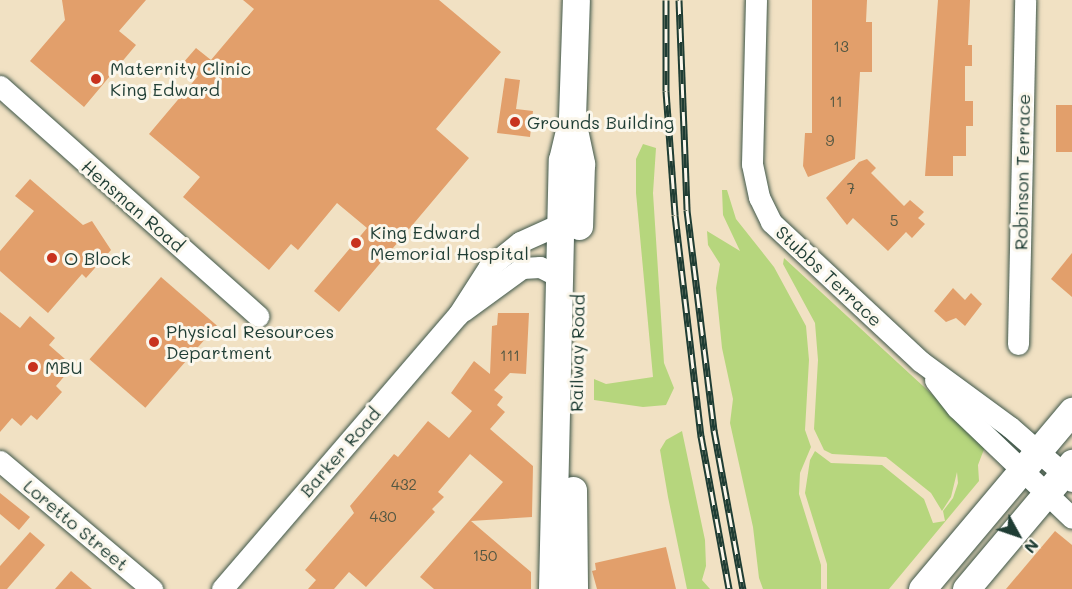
<!DOCTYPE html>
<html>
<head>
<meta charset="utf-8">
<style>
	body { margin:0 }
	#map { position:relative; width:1072px; height:589px; overflow:hidden; background:#f1e1c3; font-family:Mali,sans-serif }
	div>[style] { position:absolute }
	[style*='--x'] { left:calc(var(--x)*1px); top:calc(var(--y)*1px); width:calc(var(--w)*1px); rotate:calc(var(--a)*1deg) }
	.green>* { inset:0; background:#b6d67d }
	.building>* { inset:0; background:#e29f6b; transform-origin:0 0 }
	.roads { filter:drop-shadow(0 0 2px #3e5649) drop-shadow(0 0 2px #3e5649) }
	.minor>* { height:21px; margin:-10.5px; padding:0 10.5px; transform-origin:10.5px; border-radius:10.5px; background:#fff }
	.major>* { height:27px; margin:-13.5px; padding:0 13.5px; transform-origin:13.5px; border-radius:13.5px; background:#fff }
	.rail>* { height:7px; margin-top:-3.5px; transform-origin:0; background:repeating-linear-gradient(90deg,#fbf7ec 0 14px,#1f3d34 0 28px); box-sizing:border-box; border-block:2px solid #1f3d34 }
	.dots>* { width:16px; height:16px; translate:-50% -50%; box-sizing:border-box; border:3px solid #fbf7ec; border-radius:50% }
	span { translate:-50% -50%; white-space:nowrap; text-align:center; line-height:1.15; -webkit-text-stroke:6px #fbf7ec; paint-order:stroke }
	.number-label { font-size:15px; color:#505642 }
	.number-label span { -webkit-text-stroke-width:0 }
	.poi-label { font-size:18px; color:#1f3d34 }
	.left { translate:0 -50%; text-align:left }
	.street-label { font-size:18px; color:#1f3d34 }
	.north { position:absolute; left:988px; top:505px; width:60px; height:60px; -webkit-text-stroke:4px #fbf7ec; paint-order:stroke; rotate:130deg; font-size:16px; font-weight:700; line-height:24px; text-align:center; color:#1f3d34 }
	.north::after { content:''; display:block; margin:auto; width:21px; height:27px; background:#1f3d34; clip-path:polygon(50% 0,100% 100%,50% 72%,0 100%) }
</style>
</head>
<body>
<div id="map">
	<div class="green">
		<i style="clip-path:polygon(643px 144px,656px 148px,653px 193px,664px 363px,674px 388px,666px 405px,643px 407px,594px 400px,594px 379px,606px 384px,653px 377px,636px 193px,636px 159px)"></i>
		<i style="clip-path:polygon(722px 190px,727px 190px,736px 219px,774px 267px,806px 326px,809px 360px,805px 430px,811px 447px,800px 473px,799px 494px,821px 565px,821px 589px,763px 589px,759px 578px,753px 527px,730px 423px,733px 399px,722px 348px,716px 288px,720px 264px,708px 245px,707px 231px,740px 251px,723px 215px)"></i>
		<i style="clip-path:polygon(784px 258px,986px 444px,978px 465px,979px 481px,889px 589px,827px 589px,827px 564px,805px 493px,810px 460px,815px 451px,831px 463px,882px 465px,924px 499px,933px 523px,945px 521px,943px 511px,953px 498px,958px 483px,957px 472px,951px 497px,942px 511px,931px 493px,886px 457px,832px 454px,824px 450px,814px 429px,818px 360px,815px 323px,783px 264px)"></i>
		<i style="clip-path:polygon(682px 431px,705px 540px,706px 566px,702px 580px,710px 589px,687px 589px,668px 497px,660px 450px,666px 440px)"></i>
	</div>
	<div class="building">
		<i style="clip-path:polygon(62px 0,146px 0,119px 31px,136px 45px,84px 107px,30px 61px,65px 20px)"></i>
		<i style="clip-path:polygon(243px 0,439px 0,501px 52px,436px 129px,469px 158px,339px 312px,314px 291px,367px 228px,337px 203px,298px 250px,291px 244px,269px 270px,183px 197px,200px 177px,149px 134px,198px 76px,183px 63px,196px 48px,211px 60px,254px 9px)"></i>
		<i style="clip-path:polygon(812px 0,867px 0,866px 22px,872px 22px,872px 72px,860px 72px,855px 159px,808px 177px,803px 166px,805px 133px,812px 133px)"></i>
		<i style="clip-path:polygon(938px 0,970px 0,968px 45px,972px 45px,972px 66px,965px 66px,965px 101px,973px 101px,973px 126px,966px 126px,966px 156px,953px 156px,953px 176px,925px 176px)"></i>
		<i style="clip-path:polygon(505px 78px,520px 80px,516px 109px,533px 111px,530px 137px,497px 133px)"></i>
		<i style="left:1056px;top:105px;width:16px;height:47px"></i>
		<i style="clip-path:polygon(867px 159px,876px 168px,871px 173px,904px 206px,910px 200px,924px 212px,918px 218px,925px 224px,912px 238px,906px 232px,888px 251px,853px 218px,847px 225px,826px 198px,859px 162px)"></i>
		<i style="clip-path:polygon(30px 179px,83px 225px,92px 221px,111px 250px,86px 278px,82px 274px,48px 313px,0 271px,0 251px,34px 211px,15px 196px)"></i>
		<i style="clip-path:polygon(1072px 253px,1072px 297px,1051px 279px)"></i>
		<i style="left:161px;top:277px;width:74px;height:109px;rotate:41deg"></i>
		<i style="clip-path:polygon(953px 288px,965px 300px,971px 293px,982px 304px,965px 326px,956px 318px,946px 322px,934px 311px)"></i>
		<i style="clip-path:polygon(0 312px,20px 328px,30px 316px,55px 338px,49px 345px,73px 366px,56px 386px,62px 392px,37px 420px,31px 415px,21px 426px,12px 418px,0 432px)"></i>
		<i style="clip-path:polygon(498px 313px,529px 313px,526px 374px,510px 373px,494px 390px,503px 397px,497px 405px,505px 412px,490px 429px,533px 466px,532px 517px,471px 521px,531px 572px,531px 589px,434px 589px,420px 577px,503px 482px,470px 454px,438px 492px,444px 497px,432px 509px,435px 512px,366px 587px,349px 572px,334px 589px,308px 589px,316px 580px,305px 570px,354px 513px,350px 506px,394px 454px,398px 457px,428px 421px,449px 438px,472px 411px,451px 393px,474px 361px,490px 374px,492px 326px,497px 325px)"></i>
		<i style="clip-path:polygon(0 493px,30px 517px,19px 530px,0 514px)"></i>
		<i style="clip-path:polygon(1055px 531px,1072px 545px,1072px 589px,1006px 589px)"></i>
		<i style="clip-path:polygon(30px 532px,45px 545px,7px 589px,0 589px,0 566px)"></i>
		<i style="clip-path:polygon(666px 547px,676px 589px,597px 589px,592px 571px,596px 570px,595px 563px)"></i>
		<i style="clip-path:polygon(71px 571px,92px 589px,55px 589px)"></i>
	</div>
	<div class="roads">
		<div class="minor">
			<i style="--x:756;--y:0;--w:164;--a:91.4"></i>
			<i style="--x:752;--y:164;--w:34;--a:78"></i>
			<i style="--x:759;--y:197;--w:28;--a:64"></i>
			<i style="--x:771;--y:222;--w:204;--a:43"></i>
			<i style="--x:920;--y:361;--w:112;--a:36.3"></i>
			<i style="--x:1010;--y:427;--w:82;--a:41.1"></i>
			<i style="--x:0;--y:86;--w:346;--a:41.7"></i>
			<i style="--x:463;--y:311;--w:73;--a:-36.1"></i>
			<i style="--x:522;--y:268;--w:18;--a:-3"></i>
			<i style="--x:540;--y:267;--w:22;--a:27"></i>
			<i style="--x:1018;--y:344;--w:344;--a:-88.8"></i>
			<i style="--x:935;--y:380;--w:36;--a:52"></i>
			<i style="--x:957;--y:408;--w:159;--a:43.7"></i>
			<i style="--x:0;--y:461;--w:199;--a:40.1"></i>
			<i style="--x:222;--y:589;--w:362;--a:-49.3"></i>
			<i style="--x:458;--y:315;--w:56;--a:-57.4"></i>
			<i style="--x:488;--y:268;--w:41;--a:-39.1"></i>
			<i style="--x:520;--y:242;--w:46;--a:-24.3"></i>
		</div>
		<div class="major">
			<i style="--x:573;--y:125;--w:40;--a:78"></i>
			<i style="--x:581;--y:164;--w:62;--a:91.8"></i>
			<i style="--x:573;--y:490;--w:99;--a:89.4"></i>
			<i style="--x:552;--y:589;--w:429;--a:-88.7"></i>
			<i style="--x:562;--y:160;--w:43;--a:-76.6"></i>
			<i style="--x:572;--y:118;--w:118;--a:-88.1"></i>
			<i style="--x:922;--y:589;--w:233;--a:-49.9"></i>
			<i style="--x:966;--y:589;--w:165;--a:-49.9"></i>
		</div>
	</div>
	<div class="rail">
		<i style="--x:666;--y:0;--w:91;--a:90"></i>
		<i style="--x:666;--y:91;--w:124;--a:85.8"></i>
		<i style="--x:675;--y:215;--w:223;--a:83.3"></i>
		<i style="--x:701;--y:436;--w:156;--a:79.6"></i>
		<i style="--x:679;--y:0;--w:210;--a:87.8"></i>
		<i style="--x:687;--y:210;--w:222;--a:83"></i>
		<i style="--x:714;--y:430;--w:162;--a:79.7"></i>
	</div>
	<div class="dots">
		<i style="left:96px;top:79px;background:#c8321e"></i>
		<i style="left:515px;top:122px;background:#c8321e"></i>
		<i style="left:356px;top:243px;background:#c8321e"></i>
		<i style="left:52px;top:258px;background:#c8321e"></i>
		<i style="left:154px;top:342px;background:#c8321e"></i>
		<i style="left:33px;top:367px;background:#c8321e"></i>
	</div>
	<div class="number-label">
		<span style="left:841px;top:47px">13</span>
		<span style="left:836px;top:102px">11</span>
		<span style="left:830px;top:141px">9</span>
		<span style="left:851px;top:189px">7</span>
		<span style="left:894px;top:221px">5</span>
		<span style="left:510px;top:356px">111</span>
		<span style="left:404px;top:485px">432</span>
		<span style="left:383px;top:517px">430</span>
		<span style="left:485px;top:556px">150</span>
	</div>
	<div class="poi-label">
		<span class="left" style="left:110px;top:79px">Maternity Clinic<br>King Edward</span>
		<span class="left" style="left:527px;top:122px">Grounds Building</span>
		<span class="left" style="left:370px;top:243px">King Edward<br>Memorial Hospital</span>
		<span class="left" style="left:64px;top:258px">O Block</span>
		<span class="left" style="left:166px;top:342px">Physical Resources<br>Department</span>
		<span class="left" style="left:45px;top:367px">MBU</span>
	</div>
	<div class="street-label">
		<span style="left:1022px;top:172px;rotate:-89deg">Robinson Terrace</span>
		<span style="left:133px;top:206px;rotate:41deg">Hensman Road</span>
		<span style="left:829px;top:276px;rotate:43deg">Stubbs Terrace</span>
		<span style="left:577px;top:353px;rotate:-89deg">Railway Road</span>
		<span style="left:340px;top:452px;rotate:-49deg">Barker Road</span>
		<span style="left:76px;top:525px;rotate:40deg">Loretto Street</span>
	</div>
	<div class="north">N</div>
</div>
</body>
</html>
